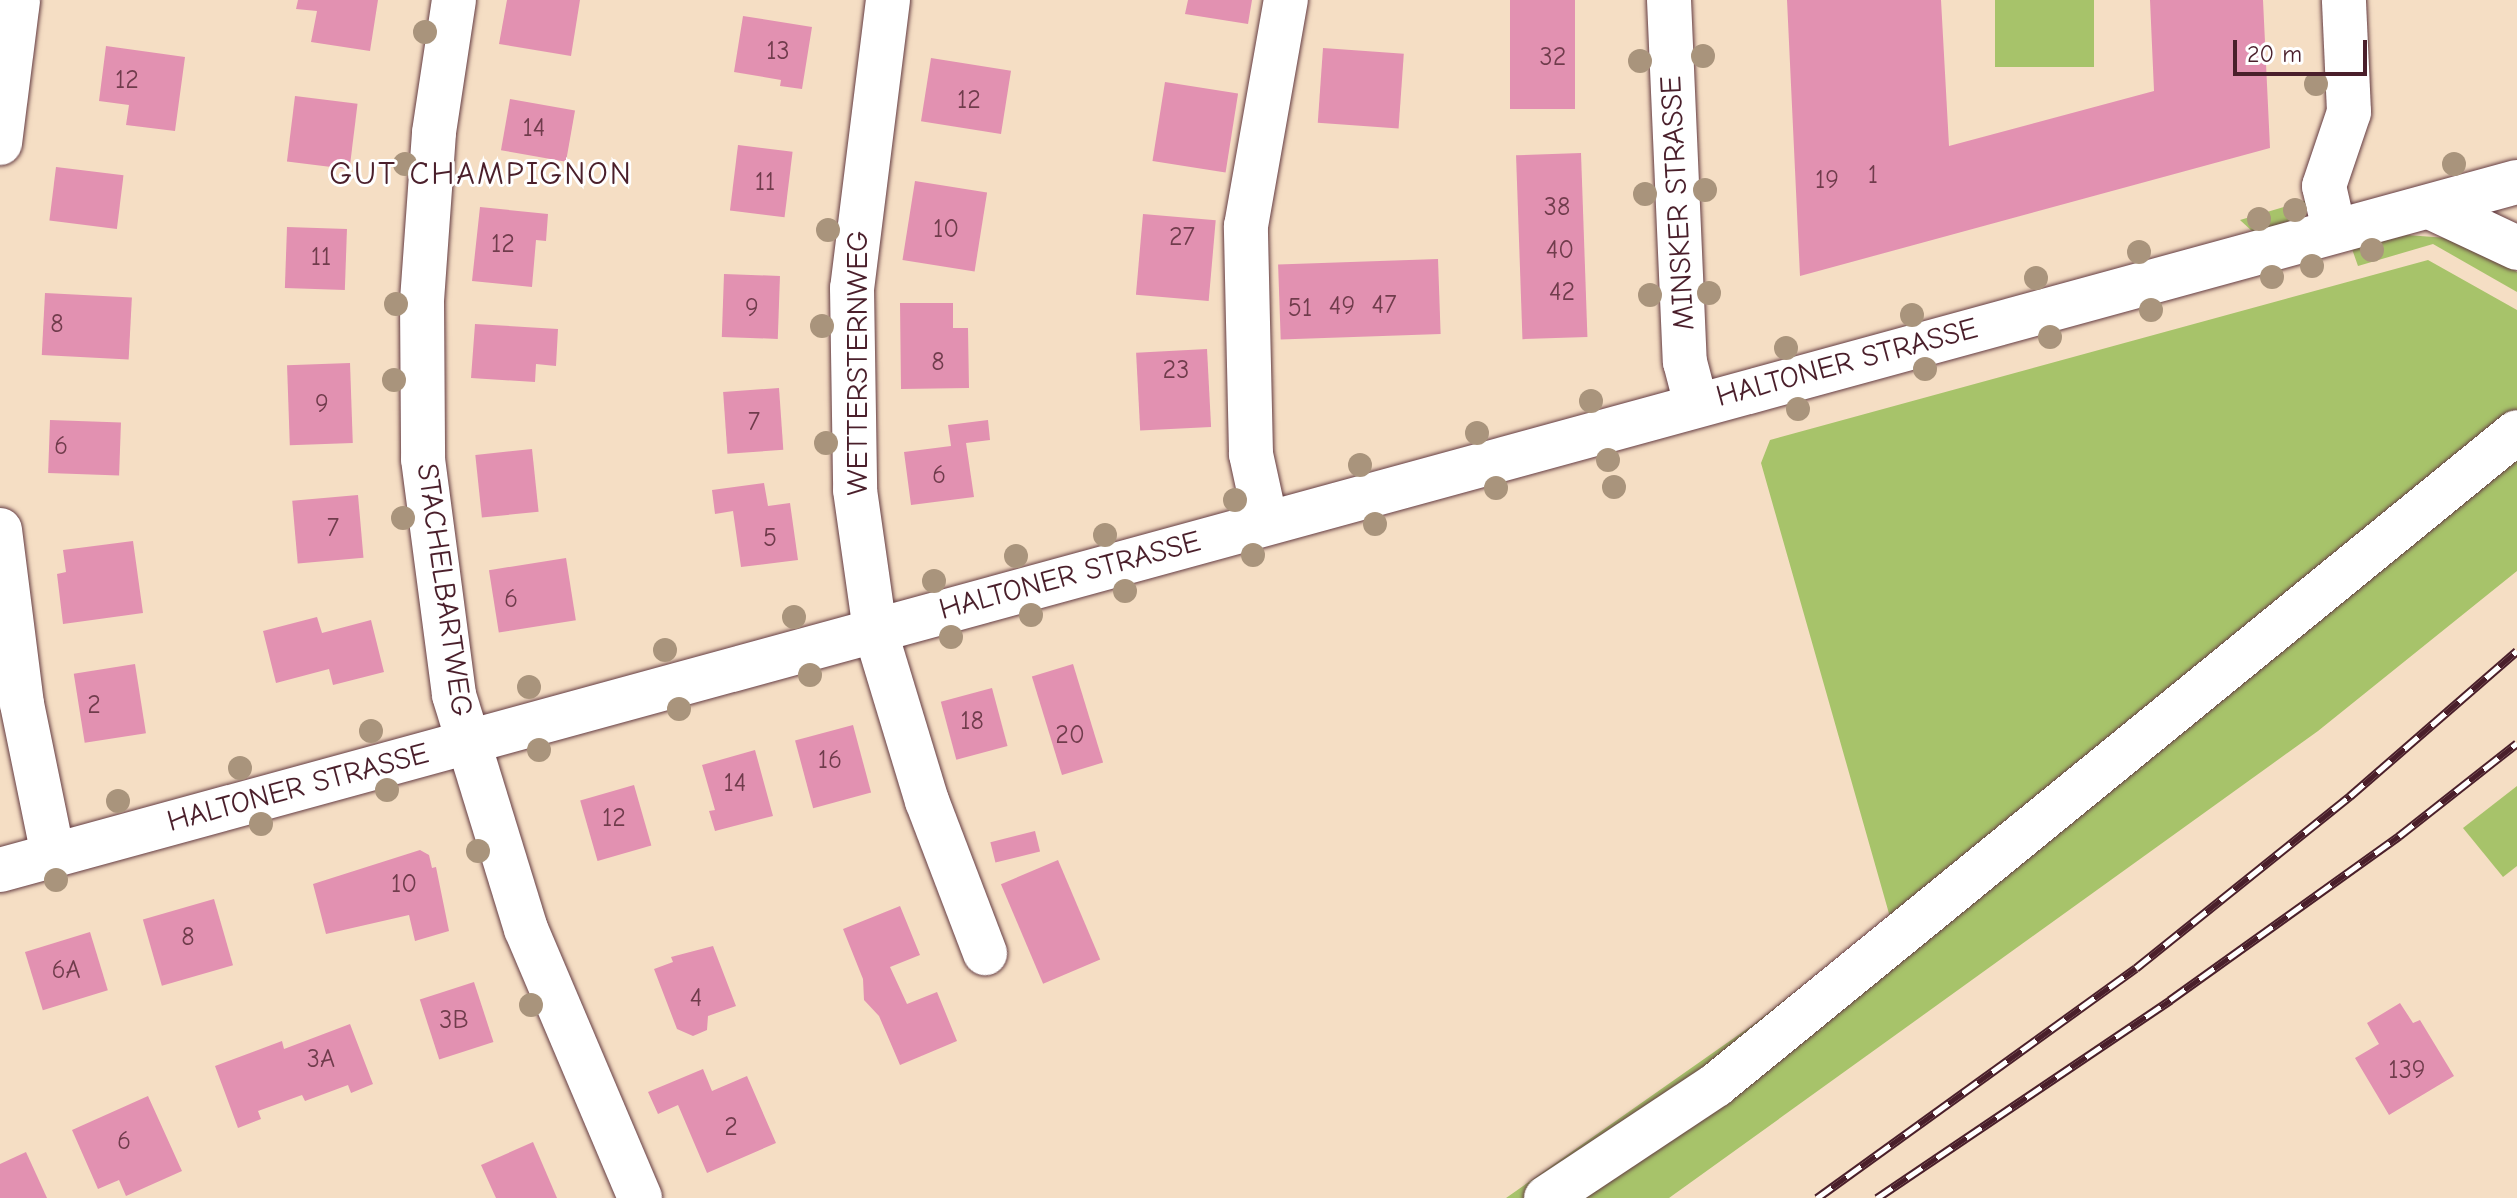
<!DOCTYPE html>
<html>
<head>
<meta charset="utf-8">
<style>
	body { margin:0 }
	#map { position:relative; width:2517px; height:1198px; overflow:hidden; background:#f5dec4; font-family:"Comic Neue",sans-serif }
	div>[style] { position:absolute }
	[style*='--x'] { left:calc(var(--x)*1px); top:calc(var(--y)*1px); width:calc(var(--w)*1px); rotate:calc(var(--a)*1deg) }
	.green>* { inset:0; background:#a7c36a; transform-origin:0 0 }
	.building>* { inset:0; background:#e291b1; transform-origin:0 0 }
	.roads { filter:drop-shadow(0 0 2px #643c42) drop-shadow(0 0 2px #643c42) }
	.minor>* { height:44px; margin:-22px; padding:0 22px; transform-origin:22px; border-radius:22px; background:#fff }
	.rail>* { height:9px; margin-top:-4.5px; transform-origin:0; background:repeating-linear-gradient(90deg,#fff 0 18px,#4a1f2b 0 36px); box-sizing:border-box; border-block:2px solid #4a1f2b }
	.trees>* { width:24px; height:24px; margin:-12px; border-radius:50%; background:#a9947c }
	span { translate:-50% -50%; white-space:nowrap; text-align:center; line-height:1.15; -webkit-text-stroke:6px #fff; paint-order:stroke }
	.number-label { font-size:26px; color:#703c4c }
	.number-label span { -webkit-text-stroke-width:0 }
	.street-label { font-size:30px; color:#4a1f2b }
	.neighbourhood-label { font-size:32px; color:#4a1f2b; letter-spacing:2px }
	.scale { position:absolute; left:2233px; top:40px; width:134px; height:36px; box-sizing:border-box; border:4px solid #4a1f2b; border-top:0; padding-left:10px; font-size:24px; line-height:28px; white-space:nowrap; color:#4a1f2b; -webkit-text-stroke:6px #fff; paint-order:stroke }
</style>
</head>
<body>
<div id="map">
	<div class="green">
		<i style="left:1995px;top:0;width:99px;height:67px"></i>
		<i style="clip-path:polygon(2307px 200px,2304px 217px,2253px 232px,2240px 220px)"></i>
		<i style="clip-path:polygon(2407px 235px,2447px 238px,2494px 257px,2517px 272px,2517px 292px,2433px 244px,2358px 266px,2352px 249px)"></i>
		<i style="clip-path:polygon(2428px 260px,2517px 310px,2517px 571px,2318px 731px,1669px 1198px,1506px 1198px,1754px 1024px,1890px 917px,1761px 463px,1770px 440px)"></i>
		<i style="clip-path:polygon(2517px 786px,2517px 866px,2503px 877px,2463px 828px)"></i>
	</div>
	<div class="building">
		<i style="clip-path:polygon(298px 0,378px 0,370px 51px,311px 42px,317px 11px,296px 9px)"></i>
		<i style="clip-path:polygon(507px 0,580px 0,571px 56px,499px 44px)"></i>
		<i style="clip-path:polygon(1188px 0,1252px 0,1248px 24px,1185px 14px)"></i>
		<i style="left:1510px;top:0;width:65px;height:109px"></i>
		<i style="clip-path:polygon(1787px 0,1941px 0,1949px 146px,2154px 91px,2150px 0,2263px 0,2270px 148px,1800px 276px)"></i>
		<i style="clip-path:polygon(743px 16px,812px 27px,802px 89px,780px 86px,781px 80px,734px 72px)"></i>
		<i style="clip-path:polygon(106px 46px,185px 57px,175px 131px,126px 125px,129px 105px,99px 101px)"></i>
		<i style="left:1323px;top:48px;width:81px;height:75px;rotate:4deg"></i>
		<i style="left:931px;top:58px;width:81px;height:64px;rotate:9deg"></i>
		<i style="left:1165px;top:82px;width:74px;height:80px;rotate:9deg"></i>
		<i style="left:295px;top:96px;width:63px;height:66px;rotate:7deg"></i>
		<i style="left:510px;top:99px;width:66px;height:52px;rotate:10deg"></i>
		<i style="left:738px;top:145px;width:55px;height:66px;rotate:7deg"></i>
		<i style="left:1581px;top:153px;width:184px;height:65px;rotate:88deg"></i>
		<i style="left:56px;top:167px;width:68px;height:54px;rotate:7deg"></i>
		<i style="left:915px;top:181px;width:73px;height:80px;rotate:9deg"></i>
		<i style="clip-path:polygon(480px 207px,548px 214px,546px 241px,536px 240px,532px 287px,472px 281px)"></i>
		<i style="left:1143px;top:214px;width:73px;height:81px;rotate:5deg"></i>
		<i style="left:287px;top:227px;width:60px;height:61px;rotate:2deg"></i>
		<i style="left:1438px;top:259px;width:75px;height:160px;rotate:88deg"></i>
		<i style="left:724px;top:274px;width:56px;height:63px;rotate:2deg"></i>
		<i style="left:45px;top:293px;width:87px;height:62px;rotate:3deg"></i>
		<i style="clip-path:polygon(900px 303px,953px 303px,953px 328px,968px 328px,969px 388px,901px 389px)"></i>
		<i style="clip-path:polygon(475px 324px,558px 329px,556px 366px,536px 364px,535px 382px,471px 378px)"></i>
		<i style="left:1207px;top:349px;width:78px;height:71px;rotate:87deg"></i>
		<i style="left:350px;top:363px;width:80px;height:63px;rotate:88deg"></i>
		<i style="left:779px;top:388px;width:62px;height:56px;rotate:86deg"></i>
		<i style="left:50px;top:420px;width:71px;height:53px;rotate:2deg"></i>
		<i style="clip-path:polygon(988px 420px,990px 440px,966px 443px,974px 497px,911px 505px,904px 452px,951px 446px,948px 425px)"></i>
		<i style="left:532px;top:449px;width:63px;height:57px;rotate:84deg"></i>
		<i style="clip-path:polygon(764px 483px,768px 506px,790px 503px,798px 560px,741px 567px,733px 511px,715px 514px,712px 490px)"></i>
		<i style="left:358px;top:495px;width:63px;height:66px;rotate:85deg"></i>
		<i style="clip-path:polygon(133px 541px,143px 613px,63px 624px,57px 574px,66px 572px,63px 550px)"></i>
		<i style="left:566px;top:558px;width:63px;height:78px;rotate:81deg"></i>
		<i style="clip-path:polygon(317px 617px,322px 633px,371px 620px,384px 672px,333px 685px,329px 669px,276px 683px,263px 631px)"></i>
		<i style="left:135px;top:664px;width:70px;height:62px;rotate:81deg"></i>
		<i style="left:1073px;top:664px;width:103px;height:43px;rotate:73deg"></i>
		<i style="left:992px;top:688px;width:60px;height:53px;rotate:75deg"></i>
		<i style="left:853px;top:725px;width:70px;height:60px;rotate:75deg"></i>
		<i style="clip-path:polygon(755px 750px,773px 816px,715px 831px,709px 811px,715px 810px,702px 765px)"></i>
		<i style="left:634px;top:785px;width:63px;height:56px;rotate:74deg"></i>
		<i style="left:1035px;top:831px;width:21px;height:46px;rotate:76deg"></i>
		<i style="clip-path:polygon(420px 850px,429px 855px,432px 868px,436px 867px,449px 931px,415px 941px,409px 915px,326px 934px,313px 884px)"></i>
		<i style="left:1058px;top:860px;width:108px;height:62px;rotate:67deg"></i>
		<i style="left:214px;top:899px;width:69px;height:74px;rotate:74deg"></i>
		<i style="clip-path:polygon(900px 906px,920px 955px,890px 967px,907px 1004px,937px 992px,957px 1041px,900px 1065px,879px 1016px,864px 1000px,863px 979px,843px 929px)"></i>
		<i style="left:90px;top:932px;width:61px;height:68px;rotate:73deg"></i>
		<i style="clip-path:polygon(713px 946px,736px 1006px,708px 1016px,707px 1030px,693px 1036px,677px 1029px,654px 969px,673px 962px,671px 957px)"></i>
		<i style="left:474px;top:982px;width:63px;height:57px;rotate:72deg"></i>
		<i style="clip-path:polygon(2400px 1003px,2413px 1023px,2420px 1020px,2454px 1076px,2389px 1115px,2355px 1058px,2379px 1044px,2367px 1023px)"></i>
		<i style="clip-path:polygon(350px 1024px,373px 1084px,351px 1093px,348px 1085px,305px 1101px,302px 1095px,258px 1111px,261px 1119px,238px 1128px,215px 1066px,282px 1041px,284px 1049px)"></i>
		<i style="clip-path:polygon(703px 1069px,712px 1091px,747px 1076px,776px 1143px,707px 1173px,678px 1105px,658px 1114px,648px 1092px)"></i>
		<i style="clip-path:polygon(148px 1096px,182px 1171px,126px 1196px,119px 1180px,98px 1189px,72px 1130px)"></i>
		<i style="clip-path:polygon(533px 1142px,557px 1198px,496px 1198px,481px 1165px)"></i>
		<i style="clip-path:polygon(26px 1152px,47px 1198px,0 1198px,0 1164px)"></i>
	</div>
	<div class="roads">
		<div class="minor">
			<i style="--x:454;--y:0;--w:134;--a:98.6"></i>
			<i style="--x:434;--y:133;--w:168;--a:94.1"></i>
			<i style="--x:422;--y:301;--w:158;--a:89.6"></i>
			<i style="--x:423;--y:459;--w:238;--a:82.5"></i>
			<i style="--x:454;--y:695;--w:245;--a:72.9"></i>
			<i style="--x:526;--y:929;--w:292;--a:67"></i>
			<i style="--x:888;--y:0;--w:290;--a:97.1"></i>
			<i style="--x:852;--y:288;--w:202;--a:89.1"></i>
			<i style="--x:855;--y:490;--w:141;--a:81.9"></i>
			<i style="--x:875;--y:630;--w:179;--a:73.1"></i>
			<i style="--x:927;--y:801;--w:163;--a:69.1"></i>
			<i style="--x:1669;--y:0;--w:362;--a:87.5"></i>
			<i style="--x:1685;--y:362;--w:43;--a:75.3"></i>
			<i style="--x:0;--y:143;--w:144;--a:-82.8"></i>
			<i style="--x:2430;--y:207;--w:96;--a:25.2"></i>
			<i style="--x:2334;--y:230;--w:45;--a:-102.8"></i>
			<i style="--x:2324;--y:186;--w:78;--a:-71.3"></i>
			<i style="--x:2349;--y:112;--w:112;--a:-92.6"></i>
			<i style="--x:1266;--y:523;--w:71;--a:-102.3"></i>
			<i style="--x:1251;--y:454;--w:228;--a:-91.3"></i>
			<i style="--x:1246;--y:226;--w:230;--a:-80"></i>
			<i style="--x:0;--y:530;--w:175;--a:82.8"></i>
			<i style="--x:22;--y:704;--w:154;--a:78.4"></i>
			<i style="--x:0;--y:870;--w:2609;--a:-15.29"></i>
			<i style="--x:1546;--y:1198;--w:204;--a:-33.6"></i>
			<i style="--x:1716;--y:1085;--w:1033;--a:-39.19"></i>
		</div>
	</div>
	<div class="rail">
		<i style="--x:1817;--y:1198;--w:393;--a:-35.8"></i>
		<i style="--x:2136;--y:968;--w:275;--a:-38.8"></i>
		<i style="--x:2350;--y:796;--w:221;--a:-41"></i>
		<i style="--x:1877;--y:1198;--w:354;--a:-34"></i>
		<i style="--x:2170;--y:1000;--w:282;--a:-35.6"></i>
		<i style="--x:2399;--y:836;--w:150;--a:-38.2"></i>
	</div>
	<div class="trees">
		<i style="left:425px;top:32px"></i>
		<i style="left:1703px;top:56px"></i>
		<i style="left:1640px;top:61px"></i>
		<i style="left:2316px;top:84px"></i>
		<i style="left:405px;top:164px"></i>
		<i style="left:2454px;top:164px"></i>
		<i style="left:1705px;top:190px"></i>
		<i style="left:1645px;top:194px"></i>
		<i style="left:2295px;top:210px"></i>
		<i style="left:2259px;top:219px"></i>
		<i style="left:828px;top:230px"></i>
		<i style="left:2372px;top:250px"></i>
		<i style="left:2139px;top:252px"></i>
		<i style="left:2312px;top:266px"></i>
		<i style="left:2272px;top:277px"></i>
		<i style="left:2036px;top:278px"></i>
		<i style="left:1709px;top:293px"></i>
		<i style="left:1650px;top:295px"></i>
		<i style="left:396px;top:304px"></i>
		<i style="left:2151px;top:310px"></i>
		<i style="left:1912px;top:315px"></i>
		<i style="left:822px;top:326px"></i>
		<i style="left:2050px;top:337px"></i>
		<i style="left:1786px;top:348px"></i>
		<i style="left:1925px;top:369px"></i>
		<i style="left:394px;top:380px"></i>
		<i style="left:1591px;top:401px"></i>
		<i style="left:1798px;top:409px"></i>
		<i style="left:1477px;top:433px"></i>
		<i style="left:826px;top:443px"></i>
		<i style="left:1608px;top:460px"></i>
		<i style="left:1360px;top:465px"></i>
		<i style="left:1614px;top:487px"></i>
		<i style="left:1496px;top:488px"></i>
		<i style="left:1235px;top:500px"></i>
		<i style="left:403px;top:518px"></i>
		<i style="left:1375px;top:524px"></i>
		<i style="left:1105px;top:535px"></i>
		<i style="left:1253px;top:555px"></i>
		<i style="left:1016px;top:556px"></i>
		<i style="left:934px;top:581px"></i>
		<i style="left:1125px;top:591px"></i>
		<i style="left:1031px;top:615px"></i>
		<i style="left:794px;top:617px"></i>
		<i style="left:951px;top:637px"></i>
		<i style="left:665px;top:650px"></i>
		<i style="left:810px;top:675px"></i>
		<i style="left:529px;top:687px"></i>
		<i style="left:679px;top:709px"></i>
		<i style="left:371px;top:731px"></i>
		<i style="left:539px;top:750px"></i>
		<i style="left:240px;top:768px"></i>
		<i style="left:387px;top:790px"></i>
		<i style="left:118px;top:801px"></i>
		<i style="left:261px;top:824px"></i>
		<i style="left:478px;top:851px"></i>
		<i style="left:56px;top:880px"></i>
		<i style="left:531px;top:1005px"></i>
	</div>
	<div class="number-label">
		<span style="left:778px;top:52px">13</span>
		<span style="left:1553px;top:58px">32</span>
		<span style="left:127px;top:81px">12</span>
		<span style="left:969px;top:101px">12</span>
		<span style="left:534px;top:129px">14</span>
		<span style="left:1873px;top:176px">1</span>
		<span style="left:1827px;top:181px">19</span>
		<span style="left:765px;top:183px">11</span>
		<span style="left:1557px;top:208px">38</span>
		<span style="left:946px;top:230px">10</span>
		<span style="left:1182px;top:238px">27</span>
		<span style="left:503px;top:245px">12</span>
		<span style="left:1560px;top:251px">40</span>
		<span style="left:321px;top:258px">11</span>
		<span style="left:1562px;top:293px">42</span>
		<span style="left:1384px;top:306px">47</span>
		<span style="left:1342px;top:307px">49</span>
		<span style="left:752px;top:309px">9</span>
		<span style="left:1300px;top:309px">51</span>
		<span style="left:57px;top:325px">8</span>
		<span style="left:938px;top:363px">8</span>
		<span style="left:1176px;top:371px">23</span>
		<span style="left:322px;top:405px">9</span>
		<span style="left:754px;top:423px">7</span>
		<span style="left:61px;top:447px">6</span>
		<span style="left:939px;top:476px">6</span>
		<span style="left:333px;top:529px">7</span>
		<span style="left:770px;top:539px">5</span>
		<span style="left:511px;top:600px">6</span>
		<span style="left:94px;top:706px">2</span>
		<span style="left:972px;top:722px">18</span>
		<span style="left:1070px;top:736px">20</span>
		<span style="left:830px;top:761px">16</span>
		<span style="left:735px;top:784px">14</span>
		<span style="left:614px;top:819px">12</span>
		<span style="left:404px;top:885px">10</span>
		<span style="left:188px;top:938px">8</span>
		<span style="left:66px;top:971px">6A</span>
		<span style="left:696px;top:999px">4</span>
		<span style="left:454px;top:1021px">3B</span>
		<span style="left:321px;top:1060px">3A</span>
		<span style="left:2407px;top:1071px">139</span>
		<span style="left:731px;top:1128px">2</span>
		<span style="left:124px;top:1142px">6</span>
	</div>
	<div class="street-label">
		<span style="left:1678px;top:203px;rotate:-93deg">MINSKER STRASSE</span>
		<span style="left:858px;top:363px;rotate:-90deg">WETTERSTERNWEG</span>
		<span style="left:1847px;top:363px;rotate:-15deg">HALTONER STRASSE</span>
		<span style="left:1070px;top:576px;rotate:-15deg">HALTONER STRASSE</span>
		<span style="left:444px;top:590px;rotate:82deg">STACHELBARTWEG</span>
		<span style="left:298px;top:788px;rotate:-15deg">HALTONER STRASSE</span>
	</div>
	<div class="neighbourhood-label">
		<span style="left:481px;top:174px">GUT CHAMPIGNON</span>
	</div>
	<div class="scale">20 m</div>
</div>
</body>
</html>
